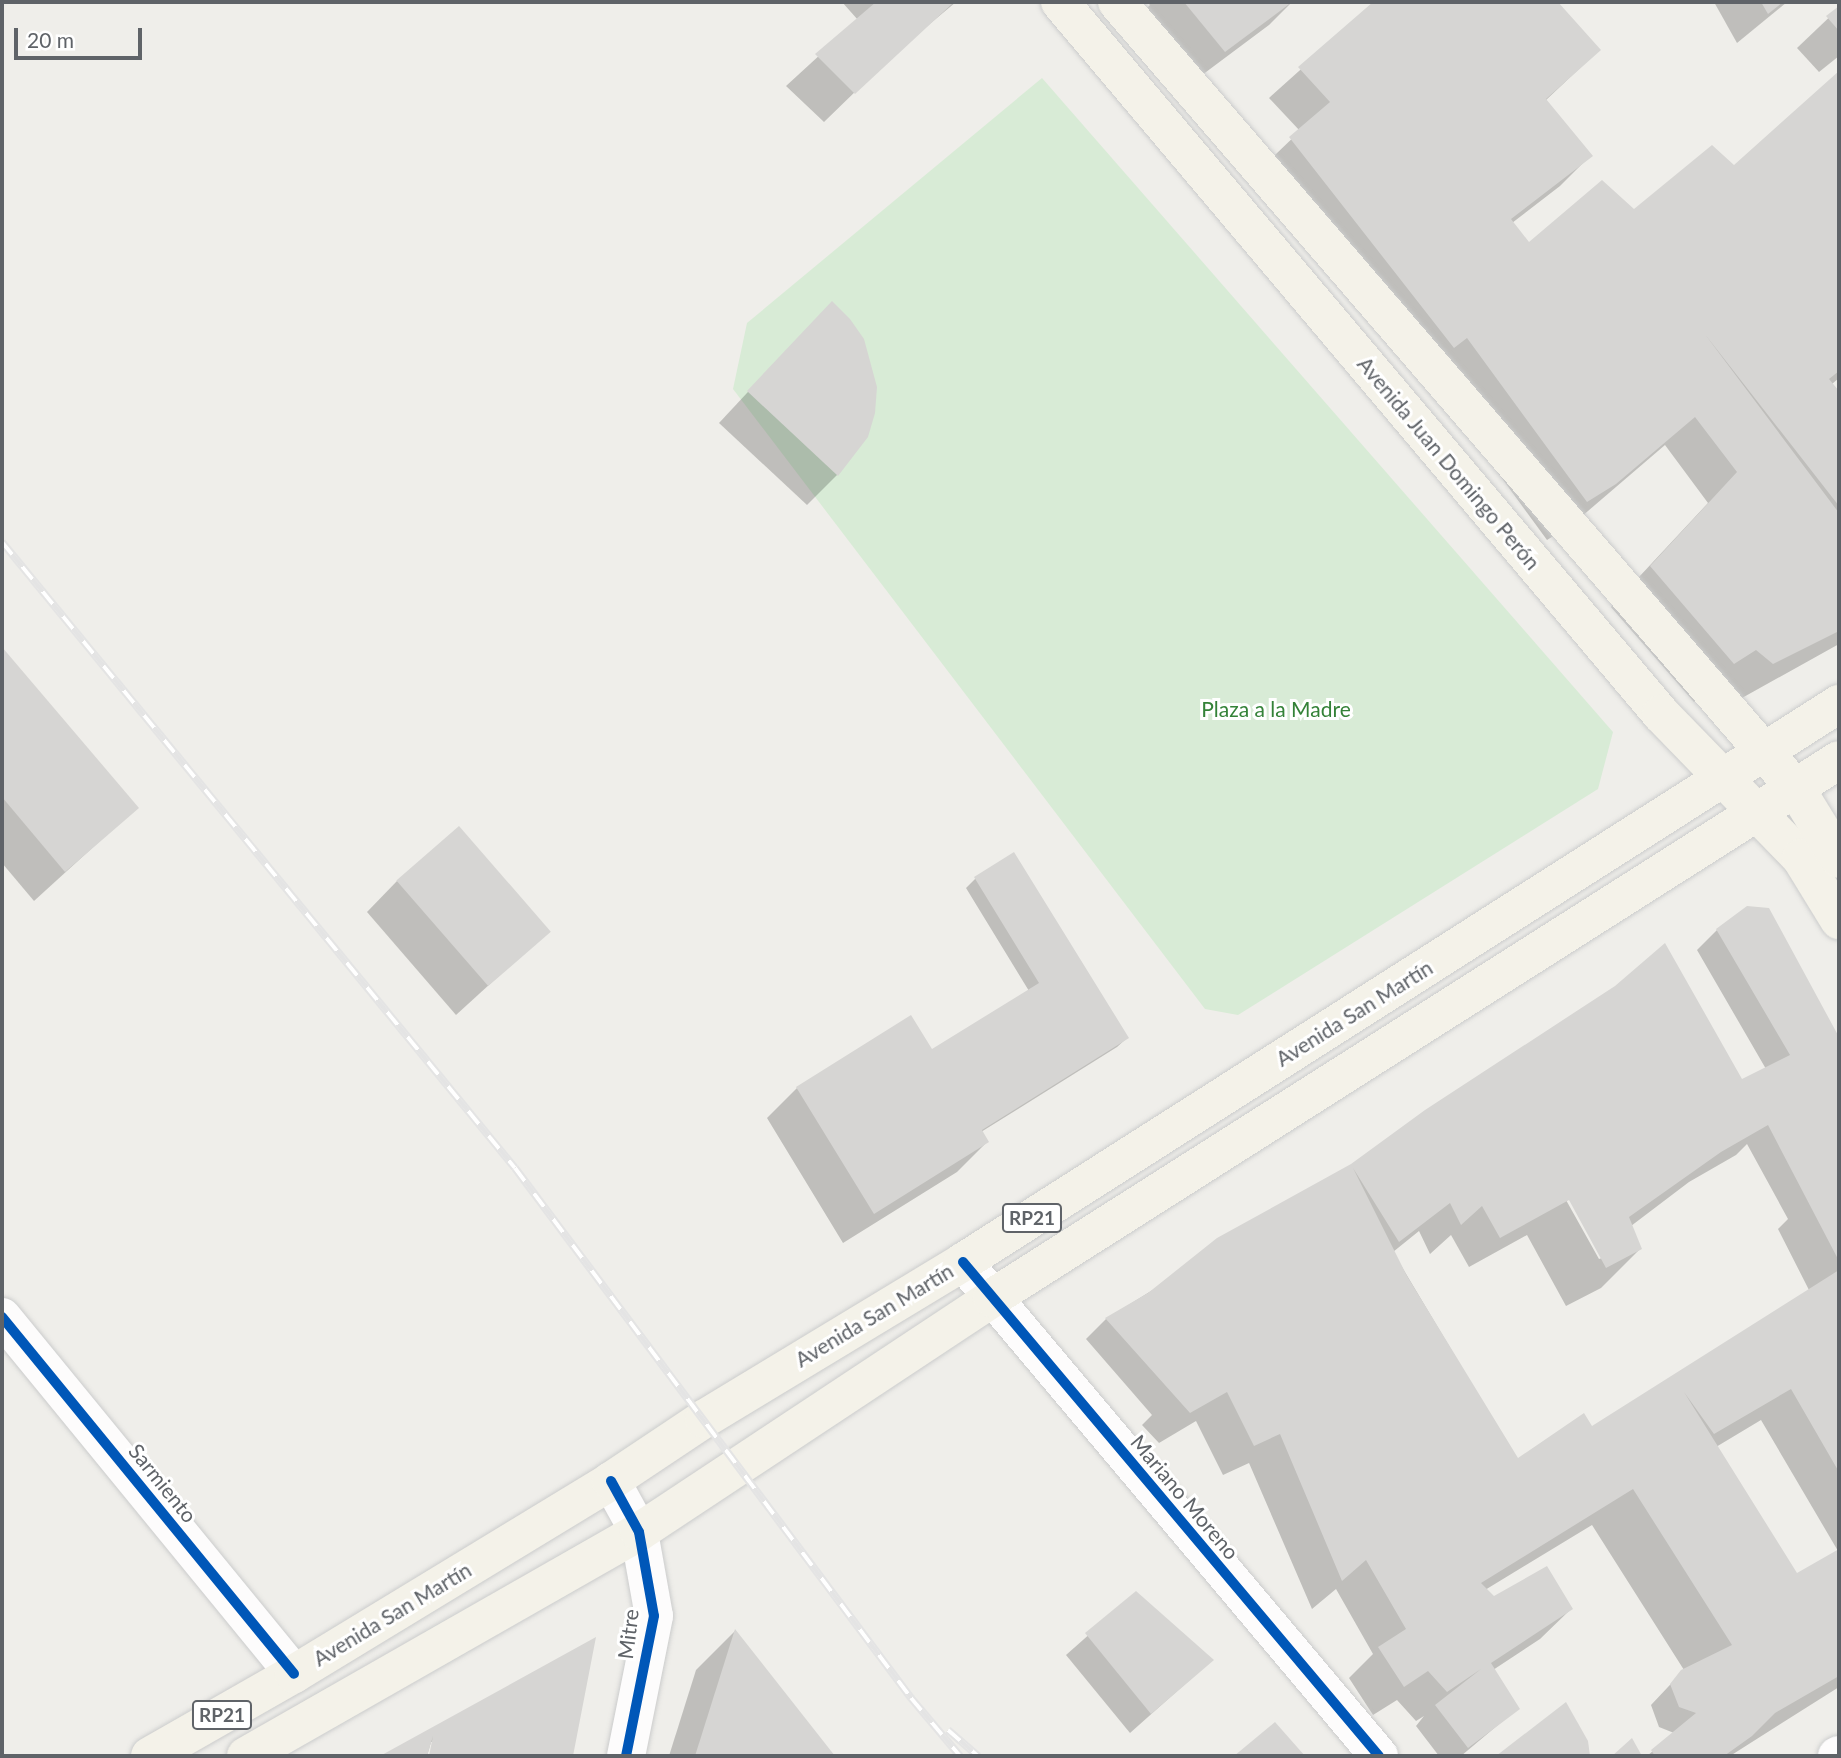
<!DOCTYPE html>
<html>
<head>
<meta charset="utf-8">
<style>
	body { margin:0 }
	#map { position:relative; width:1841px; height:1758px; overflow:hidden; background:#efeeea; font-family:Lato,sans-serif }
	div>[style] { position:absolute }
	[style*='--x'] { left:calc(var(--x)*1px); top:calc(var(--y)*1px); width:calc(var(--w)*1px); rotate:calc(var(--a)*1deg) }
	.green>* { inset:0; background:#d8ebd6 }
	.shadow>* { inset:0; background:#0003 }
	.building>* { inset:0; background:#d6d5d3; transform-origin:0 0 }
	.roads { filter:drop-shadow(0 0 2px #cbcccc) drop-shadow(0 0 2px #cbcccc) }
	.minor>* { height:38px; margin:-19px; padding:0 19px; transform-origin:19px; border-radius:19px; background:#fdfcfc }
	.major>* { height:38px; margin:-19px; padding:0 19px; transform-origin:19px; border-radius:19px; background:#f4f2e9 }
	.rail>* { height:8px; margin-top:-4px; transform-origin:0; background:repeating-linear-gradient(90deg,#fff 0 16px,#e4e4e4 0 32px); box-sizing:border-box; border-block:2px solid #e4e4e4 }
	.cycleway>* { height:10px; margin:-5px; padding:0 5px; transform-origin:5px; border-radius:5px; background:#0057b8 }
	span { translate:-50% -50%; white-space:nowrap; text-align:center; line-height:1.15; -webkit-text-stroke:6px #fff; paint-order:stroke }
	.shield-label span { padding:2px 5px; background:#fff; border:2px solid; border-radius:5px; -webkit-text-stroke-width:0 }
	.shield-label { font-size:19px; color:#5f6368; font-weight:700 }
	.street-label { font-size:21px; color:#5f6368 }
	.park-label { font-size:21px; color:#348238 }
	.frame { position:absolute; inset:0; border:4px solid #5f6368; pointer-events:none }
	.scale { position:absolute; left:14px; top:28px; width:128px; height:32px; box-sizing:border-box; border:4px solid #5f6368; border-top:0; padding-left:9px; font-size:21px; line-height:24px; white-space:nowrap; color:#5f6368; -webkit-text-stroke:5px #fff; paint-order:stroke }
</style>
</head>
<body>
<div id="map">
	<div class="green">
		<i style="clip-path:polygon(1042px 78px,1613px 732px,1598px 789px,1238px 1015px,1205px 1009px,733px 389px,747px 323px)"></i>
	</div>
	<div class="shadow">
		<i style="clip-path:polygon(842px 2px,956px 2px,895px 53px,824px 122px,786px 86px,858px 20px)"></i>
		<i style="clip-path:polygon(1147px 2px,1292px 2px,1269px 25px,1194px 81px,1140px 15px,1150px 5px)"></i>
		<i style="clip-path:polygon(1376px 2px,1562px 2px,1559px 5px,1599px 50px,1545px 101px,1590px 156px,1560px 186px,1512px 223px,1528px 244px,1634px 211px,1734px 167px,1839px 73px,1839px 378px,1832px 384px,1839px 393px,1839px 644px,1733px 703px,1715px 688px,1694px 702px,1611px 607px,1708px 503px,1665px 445px,1574px 523px,1547px 540px,1477px 444px,1251px 178px,1300px 131px,1269px 98px)"></i>
		<i style="clip-path:polygon(1714px 2px,1787px 2px,1737px 43px)"></i>
		<i style="clip-path:polygon(1839px 8px,1839px 56px,1819px 72px,1797px 48px)"></i>
		<i style="clip-path:polygon(802px 334px,866px 436px,837px 475px,807px 505px,719px 423px)"></i>
		<i style="clip-path:polygon(2px 649px,136px 808px,34px 901px,2px 863px)"></i>
		<i style="clip-path:polygon(976px 878px,1127px 1038px,1117px 1047px,981px 1132px,987px 1142px,957px 1172px,843px 1243px,767px 1118px,797px 1088px,932px 1052px,1029px 991px,966px 888px)"></i>
		<i style="clip-path:polygon(397px 881px,547px 932px,456px 1015px,367px 912px)"></i>
		<i style="clip-path:polygon(evenodd,1768px 910px,1839px 1042px,1839px 1687px,1730px 1756px,1647px 1756px,1674px 1733px,1659px 1727px,1651px 1705px,1684px 1670px,1592px 1525px,1485px 1590px,1494px 1598px,1571px 1609px,1540px 1639px,1493px 1670px,1517px 1709px,1461px 1756px,1439px 1756px,1416px 1726px,1424px 1716px,1416px 1721px,1397px 1700px,1373px 1715px,1349px 1678px,1373px 1654px,1336px 1589px,1312px 1609px,1249px 1463px,1223px 1475px,1196px 1421px,1159px 1443px,1142px 1425px,1152px 1415px,1086px 1339px,1106px 1319px,1352px 1166px,1742px 1082px,1766px 1069px,1697px 950px,1717px 930px,1768px 910px,1747px 1144px,1788px 1219px,1778px 1229px,1809px 1290px,1592px 1429px,1517px 1460px,1393px 1252px,1419px 1231px,1430px 1254px,1451px 1235px,1469px 1267px,1527px 1235px,1566px 1306px,1601px 1288px,1640px 1249px,1631px 1226px,1689px 1182px,1736px 1155px,1747px 1144px,1768px 910px,1569px 1198px,1602px 1258px,1599px 1259px,1566px 1200px,1569px 1198px,1768px 910px,1761px 1420px,1838px 1551px,1797px 1576px,1716px 1447px,1761px 1420px)"></i>
		<i style="clip-path:polygon(1136px 1593px,1212px 1660px,1130px 1733px,1066px 1655px)"></i>
		<i style="clip-path:polygon(735px 1631px,833px 1756px,669px 1756px,696px 1670px)"></i>
		<i style="clip-path:polygon(594px 1640px,571px 1756px,431px 1756px,434px 1742px,431px 1742px,427px 1756px,384px 1756px)"></i>
	</div>
	<div class="building">
		<i style="clip-path:polygon(876px 2px,954px 2px,855px 94px,815px 54px)"></i>
		<i style="clip-path:polygon(1184px 2px,1292px 2px,1225px 52px)"></i>
		<i style="clip-path:polygon(1373px 2px,1558px 2px,1601px 50px,1546px 99px,1593px 156px,1511px 219px,1529px 242px,1602px 180px,1634px 209px,1712px 145px,1734px 165px,1839px 71px,1839px 371px,1829px 379px,1839px 391px,1839px 506px,1704px 333px,1839px 513px,1839px 631px,1773px 664px,1756px 650px,1734px 664px,1650px 566px,1737px 472px,1695px 417px,1616px 484px,1587px 502px,1467px 338px,1454px 348px,1289px 137px,1330px 102px,1298px 67px)"></i>
		<i style="clip-path:polygon(1761px 2px,1783px 2px,1768px 14px)"></i>
		<i style="clip-path:polygon(1839px 6px,1839px 31px,1826px 16px)"></i>
		<i style="clip-path:polygon(832px 301px,850px 319px,864px 339px,877px 387px,875px 413px,868px 437px,838px 476px,747px 391px)"></i>
		<i style="clip-path:polygon(2px 647px,139px 808px,65px 872px,2px 797px)"></i>
		<i style="left:459px;top:826px;width:140px;height:83px;rotate:49deg"></i>
		<i style="clip-path:polygon(1014px 852px,1129px 1038px,982px 1130px,989px 1142px,874px 1214px,796px 1087px,911px 1015px,932px 1049px,1039px 983px,974px 877px)"></i>
		<i style="clip-path:polygon(1747px 906px,1769px 908px,1839px 1037px,1839px 1261px,1768px 1125px,1721px 1152px,1629px 1217px,1642px 1249px,1606px 1268px,1569px 1200px,1500px 1238px,1482px 1206px,1461px 1225px,1450px 1203px,1399px 1242px,1353px 1168px,1407px 1276px,1518px 1458px,1584px 1413px,1592px 1426px,1839px 1270px,1839px 1472px,1791px 1389px,1714px 1434px,1684px 1392px,1797px 1573px,1839px 1549px,1839px 1676px,1775px 1713px,1752px 1736px,1724px 1756px,1655px 1756px,1651px 1750px,1696px 1713px,1679px 1707px,1670px 1684px,1681px 1670px,1732px 1645px,1633px 1489px,1481px 1583px,1494px 1596px,1547px 1566px,1573px 1609px,1491px 1663px,1520px 1709px,1468px 1748px,1435px 1705px,1481px 1669px,1447px 1692px,1428px 1671px,1404px 1687px,1378px 1647px,1406px 1629px,1366px 1560px,1342px 1581px,1280px 1434px,1254px 1446px,1227px 1392px,1190px 1413px,1105px 1318px,1148px 1293px,1217px 1238px,1351px 1164px,1425px 1110px,1615px 986px,1665px 943px,1742px 1079px,1790px 1055px,1716px 929px)"></i>
		<i style="clip-path:polygon(1136px 1591px,1214px 1660px,1151px 1714px,1085px 1633px)"></i>
		<i style="clip-path:polygon(735px 1629px,835px 1756px,695px 1756px)"></i>
		<i style="clip-path:polygon(596px 1637px,573px 1756px,429px 1756px,433px 1736px,427px 1756px,380px 1756px)"></i>
		<i style="clip-path:polygon(1566px 1702px,1588px 1741px,1590px 1756px,1496px 1756px)"></i>
		<i style="clip-path:polygon(1275px 1722px,1305px 1756px,1234px 1756px)"></i>
		<i style="clip-path:polygon(1632px 1738px,1642px 1756px,1612px 1756px)"></i>
	</div>
	<div class="roads">
		<div class="minor">
			<i style="--x:963;--y:1262;--w:646;--a:49.9"></i>
			<i style="--x:2;--y:1317;--w:461;--a:50.7"></i>
			<i style="--x:611;--y:1481;--w:58;--a:61.2"></i>
			<i style="--x:639;--y:1532;--w:85;--a:79.9"></i>
			<i style="--x:654;--y:1616;--w:143;--a:101.3"></i>
			<i style="--x:1837;--y:1756;--w:2;--a:-27"></i>
		</div>
		<div class="major">
			<i style="--x:1060;--y:2;--w:932;--a:49.83"></i>
			<i style="--x:1661;--y:714;--w:201;--a:45.8"></i>
			<i style="--x:1801;--y:858;--w:73;--a:58.5"></i>
			<i style="--x:1117;--y:2;--w:1039;--a:49.21"></i>
			<i style="--x:1796;--y:789;--w:82;--a:58.4"></i>
			<i style="--x:150;--y:1756;--w:166;--a:-29.7"></i>
			<i style="--x:294;--y:1674;--w:371;--a:-31.3"></i>
			<i style="--x:611;--y:1481;--w:112;--a:-33.7"></i>
			<i style="--x:704;--y:1419;--w:303;--a:-31.2"></i>
			<i style="--x:963;--y:1262;--w:1039;--a:-32.5"></i>
			<i style="--x:246;--y:1756;--w:452;--a:-29.7"></i>
			<i style="--x:639;--y:1532;--w:424;--a:-33.5"></i>
			<i style="--x:992;--y:1298;--w:1003;--a:-32.42"></i>
		</div>
	</div>
	<div class="rail">
		<i style="--x:2;--y:542;--w:809;--a:50.67"></i>
		<i style="--x:515;--y:1168;--w:662;--a:53.23"></i>
		<i style="--x:911;--y:1698;--w:76;--a:49.8"></i>
		<i style="--x:948;--y:1730;--w:40;--a:41"></i>
	</div>
	<div class="cycleway">
		<i style="--x:963;--y:1262;--w:646;--a:49.9"></i>
		<i style="--x:2;--y:1317;--w:461;--a:50.7"></i>
		<i style="--x:611;--y:1481;--w:58;--a:61.2"></i>
		<i style="--x:639;--y:1532;--w:85;--a:79.9"></i>
		<i style="--x:654;--y:1616;--w:143;--a:101.3"></i>
	</div>
	<div class="shield-label">
		<span style="left:1032px;top:1218px">RP21</span>
		<span style="left:222px;top:1715px">RP21</span>
	</div>
	<div class="street-label">
		<span style="left:1449px;top:463px;rotate:50deg">Avenida Juan Domingo Perón</span>
		<span style="left:1354px;top:1013px;rotate:-32deg">Avenida San Martín</span>
		<span style="left:874px;top:1315px;rotate:-31deg">Avenida San Martín</span>
		<span style="left:163px;top:1483px;rotate:51deg">Sarmiento</span>
		<span style="left:1185px;top:1497px;rotate:50deg">Mariano Moreno</span>
		<span style="left:392px;top:1614px;rotate:-31deg">Avenida San Martín</span>
		<span style="left:628px;top:1634px;rotate:-83deg">Mitre</span>
	</div>
	<div class="park-label">
		<span style="left:1276px;top:709px">Plaza a la Madre</span>
	</div>
	<div class="frame"></div>
	<div class="scale">20 m</div>
</div>
</body>
</html>
